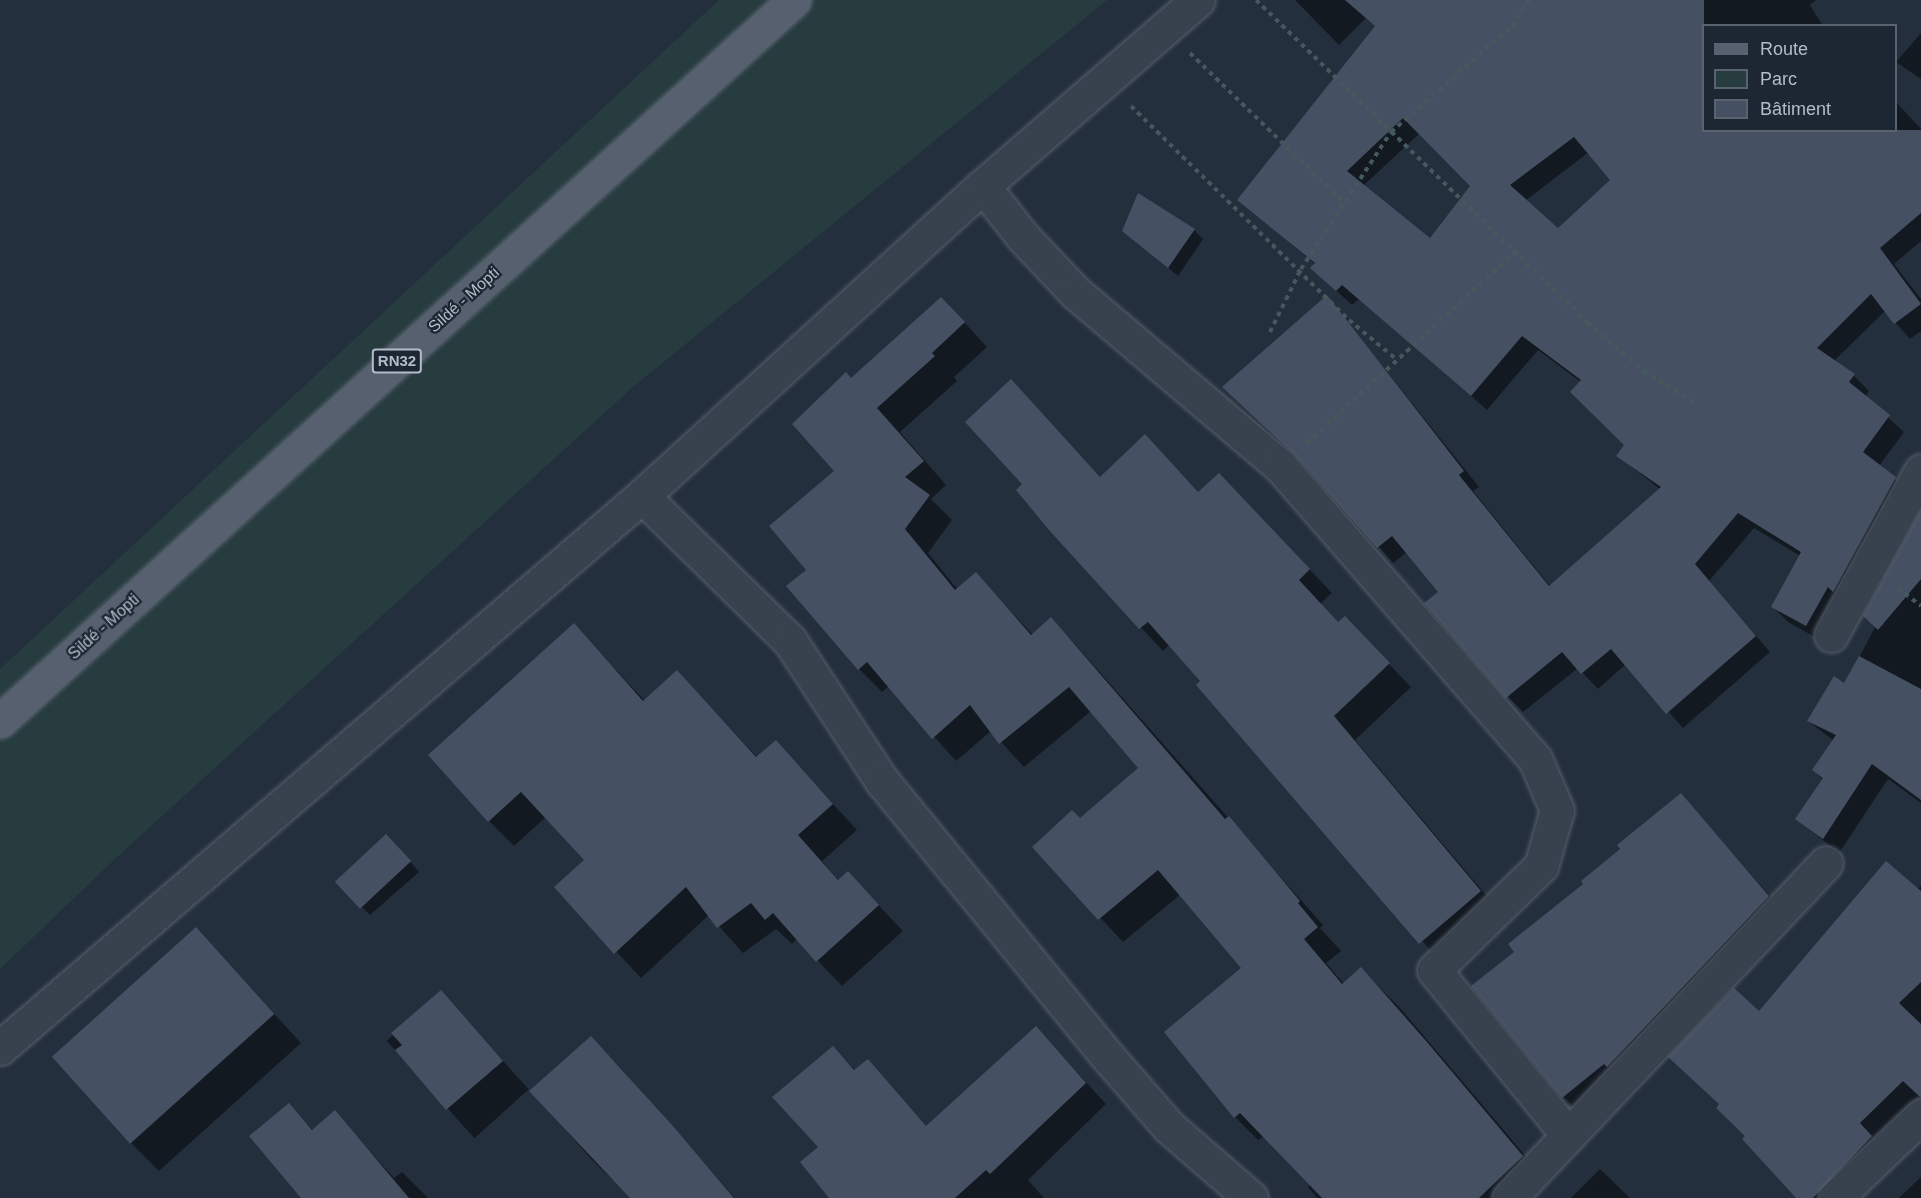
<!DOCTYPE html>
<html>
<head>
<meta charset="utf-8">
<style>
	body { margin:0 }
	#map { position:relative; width:1921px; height:1198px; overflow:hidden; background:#242f3e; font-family:Arial,sans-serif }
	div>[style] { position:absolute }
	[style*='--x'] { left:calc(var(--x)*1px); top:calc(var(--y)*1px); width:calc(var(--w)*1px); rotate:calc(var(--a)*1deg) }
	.green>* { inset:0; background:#263c3f }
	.shadow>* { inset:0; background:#0007; transform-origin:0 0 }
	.building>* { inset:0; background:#455162; transform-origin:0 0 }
	.path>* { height:4px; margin-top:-2px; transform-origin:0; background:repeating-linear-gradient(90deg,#44595c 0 4.5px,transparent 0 9px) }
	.roads { filter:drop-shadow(0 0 2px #565f6c) drop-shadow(0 0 2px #565f6c) }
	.minor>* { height:33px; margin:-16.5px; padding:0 16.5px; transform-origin:16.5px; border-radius:16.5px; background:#38414e }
	.primary>* { height:33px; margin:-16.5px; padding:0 16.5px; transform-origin:16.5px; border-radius:16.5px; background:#56606e }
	span { translate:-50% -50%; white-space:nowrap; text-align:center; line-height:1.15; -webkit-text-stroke:4.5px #1d2633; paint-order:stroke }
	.shield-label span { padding:2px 4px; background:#1d2633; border:2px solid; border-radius:4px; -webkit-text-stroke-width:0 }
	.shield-label { font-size:15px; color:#b4bcc9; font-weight:700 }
	.street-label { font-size:16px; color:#b4bcc9 }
	.legend { position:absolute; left:1702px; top:24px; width:195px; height:108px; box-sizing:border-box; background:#1d2633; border:2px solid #59626f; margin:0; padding:8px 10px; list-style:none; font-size:18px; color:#b4bcc9 }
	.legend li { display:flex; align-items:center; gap:12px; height:30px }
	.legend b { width:30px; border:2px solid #59626f }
</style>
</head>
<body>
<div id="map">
	<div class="green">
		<i style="clip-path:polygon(719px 0,1107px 0,633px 387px,117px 857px,0 969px,0 669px)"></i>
	</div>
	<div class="shadow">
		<i style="clip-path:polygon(evenodd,1295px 0,1816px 0,1810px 5px,1823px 26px,1704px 26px,1704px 130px,1896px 130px,1896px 102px,1921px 129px,1921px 241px,1894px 264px,1921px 299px,1921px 331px,1910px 339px,1885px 311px,1834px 361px,1854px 376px,1869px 391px,1865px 397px,1904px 432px,1879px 466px,1911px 494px,1822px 641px,1788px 622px,1772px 606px,1800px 556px,1754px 528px,1709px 581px,1770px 652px,1683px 728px,1626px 664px,1598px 689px,1578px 668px,1523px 712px,1508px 697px,1440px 592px,1407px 552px,1393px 563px,1302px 460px,1327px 297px,1479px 487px,1473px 491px,1550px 586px,1661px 490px,1618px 456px,1626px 445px,1581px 382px,1538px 350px,1487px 410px,1359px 299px,1352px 305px,1328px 283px,1315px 264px,1239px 200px,1376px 27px,1366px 18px,1339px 45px,1295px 0,1420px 133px,1472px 186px,1431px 240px,1363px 186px,1420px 133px,1295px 0,1589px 152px,1612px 180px,1558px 230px,1525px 201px,1589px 152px)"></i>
		<i style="clip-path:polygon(1921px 33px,1921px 79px,1896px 62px)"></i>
		<i style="clip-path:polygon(1123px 230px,1194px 230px,1203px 239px,1178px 276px)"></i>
		<i style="clip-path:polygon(964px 322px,987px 347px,954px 377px,957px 381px,900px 432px,946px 485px,931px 499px,952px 520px,928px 553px,958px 590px,976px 574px,1033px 635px,1051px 619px,1074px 643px,1323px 925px,1320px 928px,1341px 951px,1326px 963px,1344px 984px,1361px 969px,1401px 1009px,1546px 1180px,1530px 1198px,1317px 1198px,1308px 1187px,1311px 1184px,1264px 1136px,1258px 1140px,1235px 1117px,1243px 969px,1181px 894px,1123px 942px,1034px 847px,1080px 820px,1140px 768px,1091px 711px,1024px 767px,991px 731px,956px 761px,889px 686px,882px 692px,859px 669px,808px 571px,836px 471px,851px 379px)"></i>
		<i style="clip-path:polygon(1011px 381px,1101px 478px,1145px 436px,1199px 493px,1241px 497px,1332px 593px,1320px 604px,1339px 624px,1367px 641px,1411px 687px,1355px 740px,1502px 914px,1443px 965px,1170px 644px,1163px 651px,1050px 530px,1024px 485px)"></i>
		<i style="clip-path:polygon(1921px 513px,1921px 803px,1888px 779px,1839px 853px,1797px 819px,1824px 780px,1814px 770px,1834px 741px,1808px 721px,1845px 685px,1875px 627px)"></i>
		<i style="clip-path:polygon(574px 625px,645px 701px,677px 672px,758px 758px,776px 742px,857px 830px,822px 861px,839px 881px,848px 873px,903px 931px,842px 986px,797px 939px,792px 944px,776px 929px,743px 953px,709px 915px,641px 978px,556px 887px,586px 860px,546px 817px,514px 846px,489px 821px)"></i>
		<i style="clip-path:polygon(1681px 795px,1786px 914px,1581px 1114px,1563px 1097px,1516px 952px)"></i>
		<i style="clip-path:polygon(396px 845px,419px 872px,370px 915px,339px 884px)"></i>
		<i style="clip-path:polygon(1921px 886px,1921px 1099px,1918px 1096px,1875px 1140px,1843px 1198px,1798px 1198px,1747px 1137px,1759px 1013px)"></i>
		<i style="clip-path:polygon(196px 929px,301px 1043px,159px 1171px,131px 1143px)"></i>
		<i style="left:441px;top:992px;width:131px;height:73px;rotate:48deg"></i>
		<i style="clip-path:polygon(1036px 1028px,1106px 1104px,1028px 1180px,1044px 1198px,831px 1198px,820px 1147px,833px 1048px,856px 1071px,868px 1061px,927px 1127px)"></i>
		<i style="clip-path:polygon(591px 1038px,619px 1066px,735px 1198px,632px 1198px,592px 1160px,532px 1092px)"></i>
		<i style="clip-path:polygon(289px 1105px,314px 1131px,335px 1112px,394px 1178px,402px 1172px,428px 1198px,304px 1198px)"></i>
		<i style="clip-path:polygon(1600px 1169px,1630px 1198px,1571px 1198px)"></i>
		<i style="clip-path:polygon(1921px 1177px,1921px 1198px,1899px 1198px)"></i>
	</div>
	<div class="building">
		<i style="clip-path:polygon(evenodd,1345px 0,1704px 0,1704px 130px,1921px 130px,1921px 213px,1880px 248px,1921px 304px,1894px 324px,1871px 294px,1817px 348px,1855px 374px,1849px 382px,1890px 415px,1863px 452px,1896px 477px,1833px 592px,1828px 587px,1806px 626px,1771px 607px,1801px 552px,1738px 513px,1695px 564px,1756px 636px,1666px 714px,1611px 649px,1581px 674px,1562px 652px,1506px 698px,1424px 603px,1438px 592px,1392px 536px,1377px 548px,1295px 455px,1222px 387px,1327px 295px,1464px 471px,1459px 475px,1549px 586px,1661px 487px,1616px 456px,1624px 445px,1570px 392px,1581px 380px,1522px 336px,1471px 396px,1342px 285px,1336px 291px,1310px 268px,1315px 263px,1237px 200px,1375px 26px,1345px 0,1403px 118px,1470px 186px,1430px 238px,1347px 171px,1403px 118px,1345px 0,1574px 137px,1610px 180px,1558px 228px,1510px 185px,1574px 137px)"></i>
		<i style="clip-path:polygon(1138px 193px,1195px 229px,1168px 268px,1122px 231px)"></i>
		<i style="clip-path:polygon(941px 297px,965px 322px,932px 353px,935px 356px,877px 408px,924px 461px,905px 477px,930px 495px,905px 529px,955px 590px,976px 572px,1031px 635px,1051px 617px,1225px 819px,1229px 816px,1300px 901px,1298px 903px,1318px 927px,1304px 939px,1342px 984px,1361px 967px,1427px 1042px,1523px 1156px,1479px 1198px,1322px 1198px,1240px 1113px,1234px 1118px,1164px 1032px,1241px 968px,1158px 870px,1098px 920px,1032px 847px,1072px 810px,1080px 818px,1138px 768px,1069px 687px,999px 744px,970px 705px,932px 739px,867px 662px,858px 670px,786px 586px,806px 570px,769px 526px,834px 471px,792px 424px,846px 372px,851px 378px)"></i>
		<i style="clip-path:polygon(1011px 379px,1100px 477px,1145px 434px,1198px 492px,1219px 473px,1310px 569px,1299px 580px,1338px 622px,1345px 616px,1390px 663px,1334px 716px,1481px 891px,1419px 944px,1196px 685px,1200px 681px,1148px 622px,1139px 629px,1049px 530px,1016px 490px,1022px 484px,965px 422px)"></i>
		<i style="clip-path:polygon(1921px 510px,1921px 579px,1878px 630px,1863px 616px)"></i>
		<i style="clip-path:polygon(574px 623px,643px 701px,677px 670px,756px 757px,776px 740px,833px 804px,798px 835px,838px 880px,848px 871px,879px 905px,816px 962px,773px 913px,765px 920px,751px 903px,717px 928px,686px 887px,614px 954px,554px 887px,584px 860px,521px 792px,488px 822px,428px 755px)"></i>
		<i style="clip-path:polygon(1859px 656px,1921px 689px,1921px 800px,1872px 764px,1823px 839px,1795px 819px,1823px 778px,1812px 770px,1836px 735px,1807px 721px,1834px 676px,1844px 683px)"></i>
		<i style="clip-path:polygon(1681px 793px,1769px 896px,1607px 1067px,1604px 1064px,1562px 1098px,1471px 986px,1514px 952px,1508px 944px,1583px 884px,1581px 881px,1620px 849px,1617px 845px)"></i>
		<i style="left:386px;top:834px;width:37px;height:70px;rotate:47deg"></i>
		<i style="clip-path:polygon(1886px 861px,1921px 891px,1921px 982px,1899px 1003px,1921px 1024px,1921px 1098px,1903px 1081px,1860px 1123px,1872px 1136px,1813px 1198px,1796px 1198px,1742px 1139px,1745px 1136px,1716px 1108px,1719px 1104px,1668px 1057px,1734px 988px,1759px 1011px)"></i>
		<i style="left:196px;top:927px;width:117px;height:194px;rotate:48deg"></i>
		<i style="clip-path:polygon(441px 990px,503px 1061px,446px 1110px,395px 1050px,402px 1045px,391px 1033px)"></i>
		<i style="clip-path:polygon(1036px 1026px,1086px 1083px,990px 1174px,986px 1170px,955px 1198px,829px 1198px,800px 1162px,818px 1147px,772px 1097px,833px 1046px,854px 1070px,868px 1059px,926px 1126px)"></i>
		<i style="clip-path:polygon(591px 1036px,672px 1125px,734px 1198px,630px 1198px,529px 1091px)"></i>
		<i style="clip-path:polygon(289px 1103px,312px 1130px,335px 1110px,409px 1198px,301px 1198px,249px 1136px)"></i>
	</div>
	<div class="path">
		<i style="--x:1256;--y:0;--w:463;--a:44.2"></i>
		<i style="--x:1588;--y:323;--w:74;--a:40.6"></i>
		<i style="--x:1644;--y:371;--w:59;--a:32.6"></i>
		<i style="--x:1190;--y:53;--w:214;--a:44.2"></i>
		<i style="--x:1131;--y:106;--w:305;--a:44.5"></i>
		<i style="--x:1349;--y:320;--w:61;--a:39.7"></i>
		<i style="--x:1270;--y:332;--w:70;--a:-63.8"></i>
		<i style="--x:1301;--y:269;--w:164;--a:-56.7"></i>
		<i style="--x:1391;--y:132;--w:161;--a:-41.2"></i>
		<i style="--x:1512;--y:26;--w:31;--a:-57"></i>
		<i style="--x:1307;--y:443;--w:284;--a:-42.6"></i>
		<i style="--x:1898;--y:588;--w:29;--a:38"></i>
	</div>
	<div class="roads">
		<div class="minor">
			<i style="--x:983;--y:186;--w:65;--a:51.9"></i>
			<i style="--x:1023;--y:237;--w:76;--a:46.6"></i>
			<i style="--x:1075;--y:292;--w:270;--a:40.3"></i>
			<i style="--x:1281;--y:467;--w:387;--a:49"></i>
			<i style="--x:1535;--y:759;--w:56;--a:66.7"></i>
			<i style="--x:1557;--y:810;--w:58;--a:105.9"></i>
			<i style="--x:1541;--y:866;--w:149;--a:135.8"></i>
			<i style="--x:1434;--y:970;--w:213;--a:50.9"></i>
			<i style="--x:642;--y:496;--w:207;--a:44.4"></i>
			<i style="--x:790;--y:641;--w:168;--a:56.7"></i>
			<i style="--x:882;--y:781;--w:358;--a:50.7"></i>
			<i style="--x:1109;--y:1058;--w:91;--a:49"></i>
			<i style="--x:1169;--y:1127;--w:108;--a:40.9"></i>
			<i style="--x:1831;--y:635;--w:187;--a:-61.2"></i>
			<i style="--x:0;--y:1048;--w:847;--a:-40.69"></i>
			<i style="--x:642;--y:496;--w:461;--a:-42.3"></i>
			<i style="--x:983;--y:186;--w:284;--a:-40.9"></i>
			<i style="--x:1509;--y:1198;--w:461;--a:-46.6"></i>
			<i style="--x:1835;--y:1198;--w:119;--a:-43.6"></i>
		</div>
		<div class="primary">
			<i style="--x:0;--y:721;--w:1073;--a:-42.24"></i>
		</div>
	</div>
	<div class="shield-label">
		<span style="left:397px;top:361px">RN32</span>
	</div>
	<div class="street-label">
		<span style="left:464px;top:300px;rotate:-42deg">Sildé - Mopti</span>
		<span style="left:104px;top:627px;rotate:-42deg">Sildé - Mopti</span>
	</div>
	<ul class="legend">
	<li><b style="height:8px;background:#56606e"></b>Route</li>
	<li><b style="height:16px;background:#263c3f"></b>Parc</li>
	<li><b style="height:16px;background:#455162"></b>Bâtiment</li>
	</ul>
</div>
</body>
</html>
